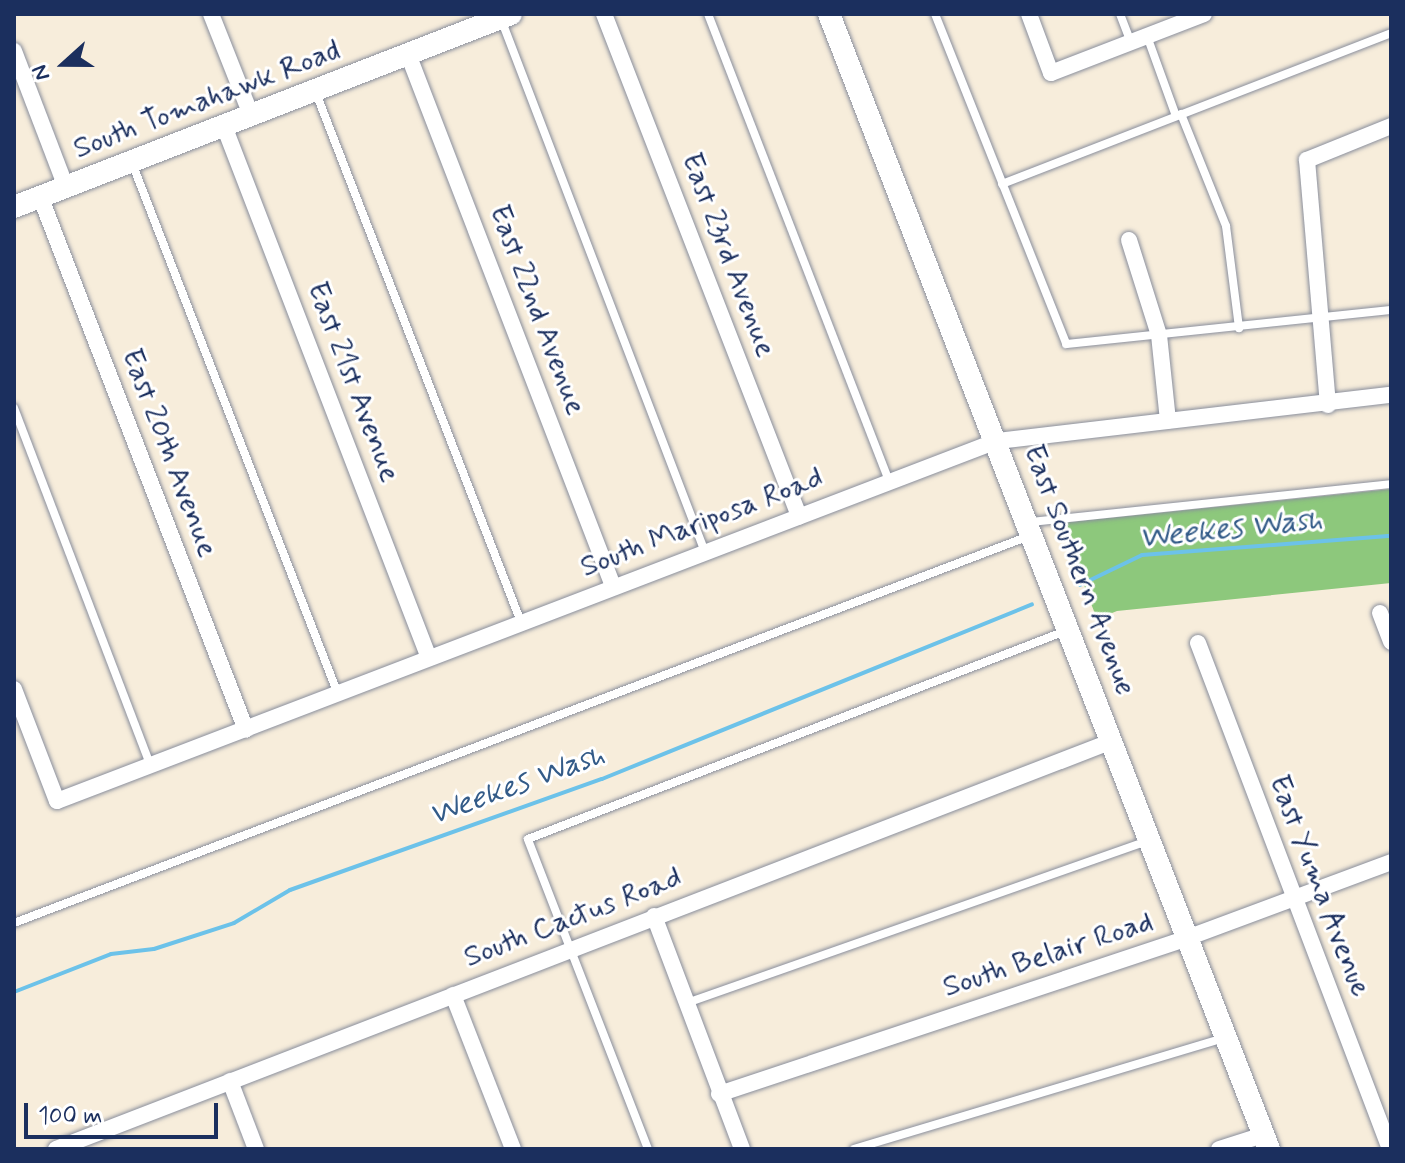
<!DOCTYPE html>
<html>
<head>
<meta charset="utf-8">
<style>
	body { margin:0 }
	#map { position:relative; width:1405px; height:1163px; overflow:hidden; background:#f7eddb; font-family:Mynerve,sans-serif }
	div>[style] { position:absolute }
	[style*='--x'] { left:calc(var(--x)*1px); top:calc(var(--y)*1px); width:calc(var(--w)*1px); rotate:calc(var(--a)*1deg) }
	.green>* { inset:0; background:#8dc87c }
	.stream>* { height:4px; margin:-2px; padding:0 2px; transform-origin:2px; border-radius:2px; background:#6cc2e9 }
	.roads { filter:drop-shadow(0 0 2px #898e9c) drop-shadow(0 0 2px #898e9c) }
	.service>* { height:8px; margin:-4px; padding:0 4px; transform-origin:4px; border-radius:4px; background:#fff }
	.minor>* { height:16px; margin:-8px; padding:0 8px; transform-origin:8px; border-radius:8px; background:#fff }
	.secondary>* { height:22px; margin:-11px; padding:0 11px; transform-origin:11px; border-radius:11px; background:#fff }
	span { translate:-50% -50%; white-space:nowrap; text-align:center; line-height:1.15; -webkit-text-stroke:6px #fff; paint-order:stroke }
	.street-label { font-size:30px; color:#1b2f5e }
	.water-label { font-size:32px; color:#335b88; font-style:italic }
	.frame { position:absolute; inset:0; border:16px solid #1b2f5e; pointer-events:none }
	.north { position:absolute; left:24px; top:24px; width:80px; height:80px; -webkit-text-stroke:6px #fff; paint-order:stroke; rotate:249deg; font-size:22px; font-weight:700; line-height:32px; text-align:center; color:#1b2f5e }
	.north::after { content:''; display:block; margin:auto; width:28px; height:36px; background:#1b2f5e; clip-path:polygon(50% 0,100% 100%,50% 72%,0 100%) }
	.scale { position:absolute; left:24px; top:1103px; width:194px; height:36px; box-sizing:border-box; border:4px solid #1b2f5e; border-top:0; padding-left:10px; font-size:24px; line-height:28px; white-space:nowrap; color:#1b2f5e; -webkit-text-stroke:6px #fff; paint-order:stroke }
</style>
</head>
<body>
<div id="map">
	<div class="green">
		<i style="clip-path:polygon(1391px 489px,1391px 583px,1117px 611px,1097px 619px,1060px 523px)"></i>
	</div>
	<div class="stream">
		<i style="--x:1080;--y:585;--w:69;--a:-25.8"></i>
		<i style="--x:1142;--y:555;--w:250;--a:-4.4"></i>
		<i style="--x:14;--y:992;--w:104;--a:-21.4"></i>
		<i style="--x:111;--y:954;--w:43;--a:-6.6"></i>
		<i style="--x:154;--y:949;--w:84;--a:-18"></i>
		<i style="--x:234;--y:923;--w:65;--a:-30.5"></i>
		<i style="--x:290;--y:890;--w:331;--a:-19.6"></i>
		<i style="--x:602;--y:779;--w:464;--a:-22.1"></i>
	</div>
	<div class="roads">
		<div class="service">
			<i style="--x:708;--y:14;--w:501;--a:68.81"></i>
			<i style="--x:935;--y:14;--w:355;--a:68.3"></i>
			<i style="--x:1066;--y:344;--w:327;--a:-6"></i>
			<i style="--x:1120;--y:14;--w:30;--a:69"></i>
			<i style="--x:501;--y:19;--w:571;--a:69.06"></i>
			<i style="--x:1147;--y:36;--w:85;--a:70.1"></i>
			<i style="--x:316;--y:93;--w:567;--a:68.82"></i>
			<i style="--x:1181;--y:114;--w:121;--a:68.1"></i>
			<i style="--x:1226;--y:226;--w:103;--a:82.7"></i>
			<i style="--x:132;--y:163;--w:570;--a:68.8"></i>
			<i style="--x:1002;--y:184;--w:417;--a:-21.2"></i>
			<i style="--x:14;--y:408;--w:382;--a:69.1"></i>
			<i style="--x:1030;--y:522;--w:363;--a:-6"></i>
			<i style="--x:14;--y:923;--w:1086;--a:-20.87"></i>
			<i style="--x:687;--y:1003;--w:490;--a:-19.4"></i>
			<i style="--x:648;--y:1149;--w:332;--a:-111.2"></i>
			<i style="--x:528;--y:839;--w:579;--a:-21.16"></i>
			<i style="--x:854;--y:1149;--w:387;--a:-16.7"></i>
		</div>
		<div class="minor">
			<i style="--x:211;--y:14;--w:109;--a:68.4"></i>
			<i style="--x:604;--y:14;--w:539;--a:68.77"></i>
			<i style="--x:1029;--y:14;--w:63;--a:69.6"></i>
			<i style="--x:1051;--y:73;--w:164;--a:-21.1"></i>
			<i style="--x:14;--y:51;--w:146;--a:69.1"></i>
			<i style="--x:408;--y:54;--w:570;--a:68.93"></i>
			<i style="--x:224;--y:126;--w:570;--a:68.93"></i>
			<i style="--x:40;--y:196;--w:572;--a:68.9"></i>
			<i style="--x:1129;--y:240;--w:100;--a:72.5"></i>
			<i style="--x:1159;--y:335;--w:86;--a:84"></i>
			<i style="--x:1328;--y:405;--w:246;--a:-94.9"></i>
			<i style="--x:1307;--y:160;--w:91;--a:-22"></i>
			<i style="--x:1380;--y:613;--w:31;--a:69"></i>
			<i style="--x:1198;--y:643;--w:541;--a:69.22"></i>
			<i style="--x:14;--y:689;--w:120;--a:69"></i>
			<i style="--x:57;--y:801;--w:1007;--a:-20.96"></i>
			<i style="--x:997;--y:441;--w:397;--a:-6.7"></i>
			<i style="--x:654;--y:916;--w:249;--a:69.3"></i>
			<i style="--x:453;--y:995;--w:165;--a:68.7"></i>
			<i style="--x:230;--y:1081;--w:73;--a:69.1"></i>
			<i style="--x:719;--y:1094;--w:493;--a:-18.4"></i>
			<i style="--x:1187;--y:938;--w:218;--a:-20.4"></i>
			<i style="--x:56;--y:1149;--w:1132;--a:-21.12"></i>
			<i style="--x:1219;--y:1149;--w:46;--a:-17.7"></i>
		</div>
		<div class="secondary">
			<i style="--x:829;--y:14;--w:1217;--a:68.81"></i>
			<i style="--x:14;--y:207;--w:533;--a:-21.22"></i>
		</div>
	</div>
	<div class="street-label">
		<span style="left:207px;top:100px;rotate:-21deg">South Tomahawk Road</span>
		<span style="left:728px;top:255px;rotate:69deg">East 23rd Avenue</span>
		<span style="left:537px;top:310px;rotate:69deg">East 22nd Avenue</span>
		<span style="left:353px;top:382px;rotate:69deg">East 21st Avenue</span>
		<span style="left:169px;top:453px;rotate:69deg">East 20th Avenue</span>
		<span style="left:702px;top:523px;rotate:-21deg">South Mariposa Road</span>
		<span style="left:1079px;top:570px;rotate:69deg">East Southern Avenue</span>
		<span style="left:1319px;top:886px;rotate:69deg">East Yuma Avenue</span>
		<span style="left:573px;top:918px;rotate:-21deg">South Cactus Road</span>
		<span style="left:1048px;top:955px;rotate:-18deg">South Belair Road</span>
	</div>
	<div class="water-label">
		<span style="left:1231px;top:529px;rotate:-6deg">Weekes Wash</span>
		<span style="left:517px;top:785px;rotate:-20deg">Weekes Wash</span>
	</div>
	<div class="frame"></div>
	<div class="north">N</div>
	<div class="scale">100 m</div>
</div>
</body>
</html>
